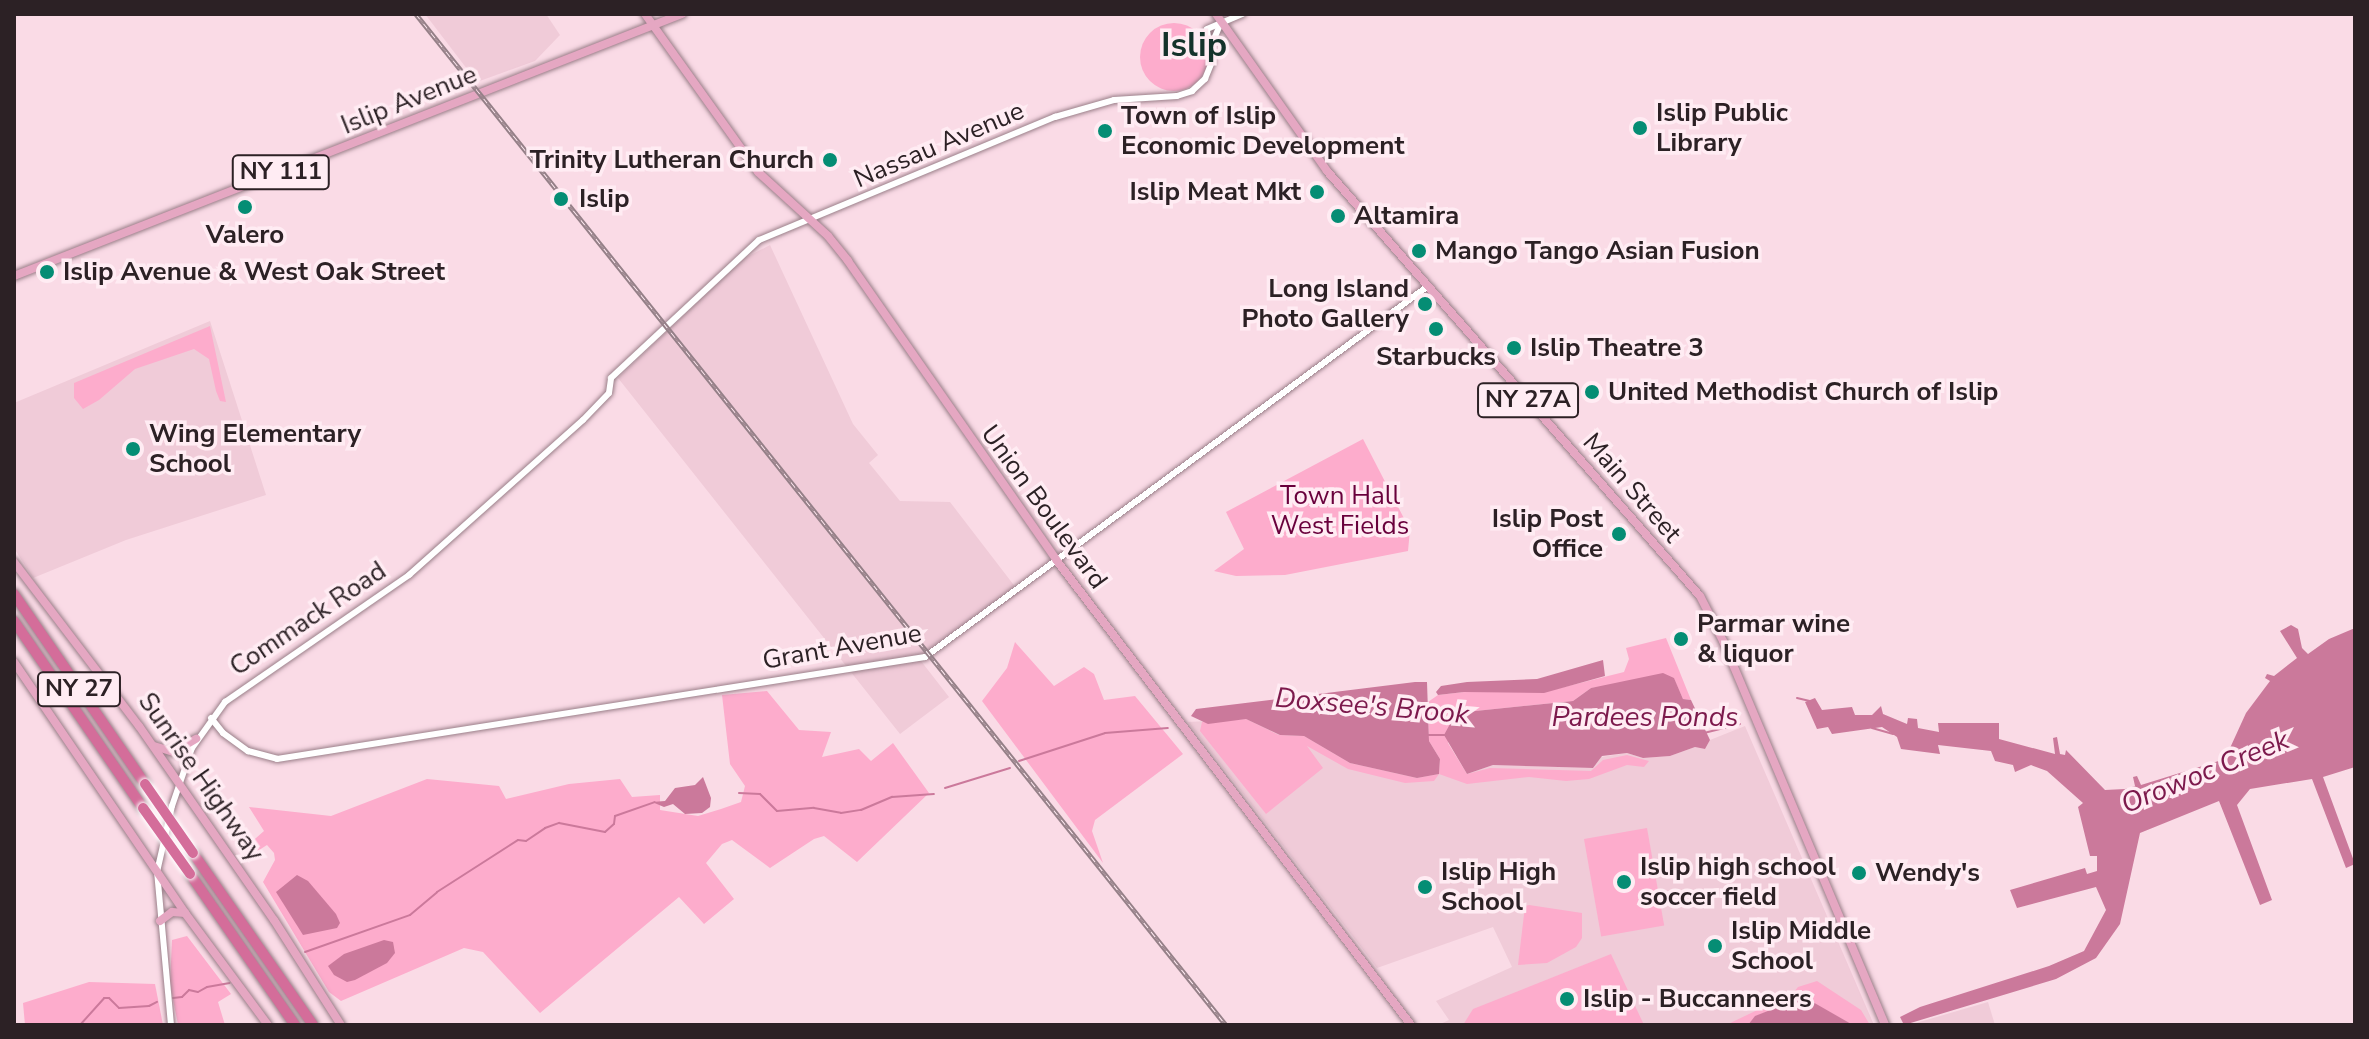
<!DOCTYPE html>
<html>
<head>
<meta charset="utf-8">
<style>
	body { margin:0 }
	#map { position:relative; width:2369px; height:1039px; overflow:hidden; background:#fadbe6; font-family:"Nunito Sans",sans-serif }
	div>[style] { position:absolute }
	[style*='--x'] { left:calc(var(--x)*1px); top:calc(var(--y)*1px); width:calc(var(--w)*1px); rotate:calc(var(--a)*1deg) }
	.built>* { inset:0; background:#f0cbd8 }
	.green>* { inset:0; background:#fdaccc; transform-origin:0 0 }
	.round { border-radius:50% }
	.water>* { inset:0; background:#cb799b }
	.stream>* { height:2px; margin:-1px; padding:0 1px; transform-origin:1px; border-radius:1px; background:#cb799b }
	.roads { filter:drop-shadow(0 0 2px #9a7f89) drop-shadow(0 0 2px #9a7f89) }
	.minor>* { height:6px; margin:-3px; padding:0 3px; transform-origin:3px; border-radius:3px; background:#fff }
	.major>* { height:8px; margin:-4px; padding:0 4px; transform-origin:4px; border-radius:4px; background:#e5a7c2 }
	.highway>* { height:10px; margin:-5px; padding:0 5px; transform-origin:5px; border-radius:5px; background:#d46d9a }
	.rail>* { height:5px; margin-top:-2.5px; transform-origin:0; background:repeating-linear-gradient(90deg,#ffecf3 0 6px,#958088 0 12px); box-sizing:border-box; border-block:2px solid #958088 }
	.bridges { filter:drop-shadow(0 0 2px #fff) drop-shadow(0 0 2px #fff) }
	.highway-bridge>* { height:10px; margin:-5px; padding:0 5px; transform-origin:5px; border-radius:5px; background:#d46d9a }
	.dots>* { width:22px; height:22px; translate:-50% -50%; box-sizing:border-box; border:4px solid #ffecf3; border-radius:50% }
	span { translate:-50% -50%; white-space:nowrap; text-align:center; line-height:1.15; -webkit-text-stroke:7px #ffecf3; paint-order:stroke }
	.shield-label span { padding:2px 6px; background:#ffecf3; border:2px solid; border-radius:6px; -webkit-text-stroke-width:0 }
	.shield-label { font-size:24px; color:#2c2125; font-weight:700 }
	.street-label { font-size:26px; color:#2c2125 }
	.poi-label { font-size:26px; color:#2c2125; font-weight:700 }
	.left { translate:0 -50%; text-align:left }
	.right { translate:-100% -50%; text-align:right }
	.park-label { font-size:26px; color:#69003c }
	.water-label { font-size:28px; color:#7c194c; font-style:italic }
	.district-label { font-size:34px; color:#14332b; font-weight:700 }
	.frame { position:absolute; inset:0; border:16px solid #2c2125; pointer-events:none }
</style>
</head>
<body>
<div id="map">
	<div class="built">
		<i style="clip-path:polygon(425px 14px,546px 14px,560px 35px,535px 61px,477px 82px)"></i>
		<i style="clip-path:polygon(770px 245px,853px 424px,878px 455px,869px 463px,900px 501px,950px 502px,1020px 593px,921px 661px,949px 697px,900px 734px,618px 378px,743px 259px)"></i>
		<i style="clip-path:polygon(210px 321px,266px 495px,126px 540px,33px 578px,14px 548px,14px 403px)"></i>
		<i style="clip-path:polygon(1246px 719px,1439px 774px,1467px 774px,1493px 765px,1593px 768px,1601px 757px,1627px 753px,1643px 758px,1670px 756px,1695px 747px,1705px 749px,1710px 740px,1745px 726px,1874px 1025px,1438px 1025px,1449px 1020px,1436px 1001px,1512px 967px,1493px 927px,1377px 968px,1188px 722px)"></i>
		<i style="clip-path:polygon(1988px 1002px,1995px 1025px,1909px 1025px)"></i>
	</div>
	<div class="green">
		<i class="round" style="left:1140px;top:23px;width:68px;height:68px"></i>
		<i style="clip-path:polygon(210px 326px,226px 402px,220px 401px,216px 391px,209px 359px,194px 349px,135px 369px,99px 400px,83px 409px,74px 398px,74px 383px)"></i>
		<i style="clip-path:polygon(1363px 439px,1410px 530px,1408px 551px,1285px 575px,1236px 576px,1214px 571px,1244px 549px,1226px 512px)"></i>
		<i style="clip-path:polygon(1666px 638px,1691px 700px,1683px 699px,1674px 679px,1591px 688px,1573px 701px,1456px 713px,1448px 743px,1467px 774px,1490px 768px,1591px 771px,1603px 760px,1627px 755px,1649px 761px,1644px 767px,1627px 765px,1589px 779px,1566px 781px,1529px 777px,1467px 784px,1439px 774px,1434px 781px,1405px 783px,1348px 769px,1307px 746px,1323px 768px,1266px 814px,1200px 731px,1202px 722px,1246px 719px,1279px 735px,1304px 736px,1350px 763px,1417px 778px,1439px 774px,1440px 759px,1429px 741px,1428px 702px,1438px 695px,1464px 692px,1544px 692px,1624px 672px,1629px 659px,1626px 648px)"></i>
		<i style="clip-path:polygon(1015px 642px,1054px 686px,1084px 667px,1094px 674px,1104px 700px,1135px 696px,1183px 754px,1095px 820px,1092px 831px,1103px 863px,982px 701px,1007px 668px)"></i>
		<i style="clip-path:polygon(767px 691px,799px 730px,831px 732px,822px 757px,859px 749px,871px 761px,893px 743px,929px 793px,857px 862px,824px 836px,814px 839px,770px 868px,732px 840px,722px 844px,706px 863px,734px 899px,704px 924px,679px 897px,540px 1013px,483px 952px,464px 948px,341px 1001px,329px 992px,263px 882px,275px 860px,274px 853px,267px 845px,253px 854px,247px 846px,264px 831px,249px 807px,331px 816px,427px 779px,499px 786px,506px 799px,569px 784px,620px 779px,632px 797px,660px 795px,660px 810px,698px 816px,721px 809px,741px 802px,745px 786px,730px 764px,722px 695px)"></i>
		<i style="left:1647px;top:828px;width:99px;height:64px;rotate:80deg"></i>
		<i style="clip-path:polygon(1529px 905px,1582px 913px,1582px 938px,1576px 947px,1547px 963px,1518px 965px,1525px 906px)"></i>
		<i style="clip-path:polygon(187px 936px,231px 994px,218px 1002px,225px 1025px,178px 1025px,170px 984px,172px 940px)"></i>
		<i style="clip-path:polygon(1611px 954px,1644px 1025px,1463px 1025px,1473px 1009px)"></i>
		<i style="clip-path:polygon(1817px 981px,1861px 1010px,1870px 1025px,1853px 1025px,1804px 998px,1756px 1016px,1748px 1025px,1726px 1025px,1793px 993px,1798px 987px)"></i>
		<i style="clip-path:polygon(89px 982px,155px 984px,163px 1025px,25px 1025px,23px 1003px)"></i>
	</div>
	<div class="water">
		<i style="clip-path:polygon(2291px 625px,2298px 629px,2302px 648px,2308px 654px,2329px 639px,2355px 628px,2355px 767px,2323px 777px,2355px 864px,2346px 868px,2312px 779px,2250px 789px,2237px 805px,2272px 900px,2260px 905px,2219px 801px,2140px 833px,2120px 924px,2096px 958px,2056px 979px,1904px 1025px,1900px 1017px,1920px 1007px,2049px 966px,2084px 951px,2106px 910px,2096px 887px,2017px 908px,2010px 890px,2085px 868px,2087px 874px,2097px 871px,2097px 856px,2090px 856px,2078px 807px,2083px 803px,2047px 771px,2031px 765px,2015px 772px,2013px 765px,1995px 761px,1991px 751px,1938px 745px,1940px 754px,1901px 749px,1897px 737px,1882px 727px,1832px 734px,1828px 727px,1817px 729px,1805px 702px,1815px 698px,1822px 710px,1852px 707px,1855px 715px,1872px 715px,1881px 706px,1883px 714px,1907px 724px,1908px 718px,1917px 719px,1918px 728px,1939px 732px,1938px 723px,1999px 723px,1999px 739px,2055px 754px,2053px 738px,2057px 737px,2060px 754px,2065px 755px,2066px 750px,2105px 790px,2125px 789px,2135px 786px,2133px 777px,2137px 776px,2141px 785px,2225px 759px,2246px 713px,2270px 681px,2265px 678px,2267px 674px,2274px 676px,2297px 658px,2280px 631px)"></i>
		<i style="clip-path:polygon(1603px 660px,1605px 676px,1544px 693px,1464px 692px,1438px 695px,1436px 692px,1441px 686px,1467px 682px,1537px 679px)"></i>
		<i style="clip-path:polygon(1663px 673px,1674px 678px,1683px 699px,1691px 700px,1710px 740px,1705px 749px,1695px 747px,1670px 756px,1643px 758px,1627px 753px,1602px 756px,1593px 768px,1493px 765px,1467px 774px,1444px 735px,1456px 713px,1573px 701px,1591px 688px)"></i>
		<i style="clip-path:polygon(1415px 682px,1427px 682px,1429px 741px,1440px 759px,1439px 774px,1417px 778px,1350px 763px,1304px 736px,1280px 735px,1246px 719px,1208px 724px,1191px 716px,1196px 709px)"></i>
		<i style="clip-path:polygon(703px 777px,711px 798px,710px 807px,702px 813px,685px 814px,673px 804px,664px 807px,652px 802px,665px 801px,675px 788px,695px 785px)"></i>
		<i style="clip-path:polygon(297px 875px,308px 881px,336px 914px,340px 923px,337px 928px,303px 935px,276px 892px)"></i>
		<i style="clip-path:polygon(384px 940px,393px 942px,395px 953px,387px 963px,355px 980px,347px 982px,334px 975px,328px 966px,344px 954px)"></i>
		<i style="clip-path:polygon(1804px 997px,1853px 1025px,1748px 1025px,1755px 1016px)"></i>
	</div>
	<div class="stream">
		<i style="--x:1797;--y:698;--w:13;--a:13"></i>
		<i style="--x:1872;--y:728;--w:22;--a:16"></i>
		<i style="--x:1704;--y:733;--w:37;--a:-14"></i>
		<i style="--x:1428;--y:735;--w:18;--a:0"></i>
		<i style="--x:1019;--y:761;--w:90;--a:-18"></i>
		<i style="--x:1105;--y:733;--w:63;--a:-4.5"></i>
		<i style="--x:945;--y:788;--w:68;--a:-17.1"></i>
		<i style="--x:739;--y:793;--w:21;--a:3"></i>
		<i style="--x:760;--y:794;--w:24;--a:45"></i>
		<i style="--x:777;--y:811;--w:37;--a:-5"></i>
		<i style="--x:814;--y:808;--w:27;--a:10"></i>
		<i style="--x:841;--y:813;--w:20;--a:-9"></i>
		<i style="--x:861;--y:810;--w:34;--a:-23"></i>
		<i style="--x:892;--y:797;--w:42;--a:-4.1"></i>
		<i style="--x:305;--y:952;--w:111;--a:-19.4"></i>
		<i style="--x:410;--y:915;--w:35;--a:-40"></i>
		<i style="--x:437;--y:892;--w:96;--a:-32.7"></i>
		<i style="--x:518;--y:840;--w:8;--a:7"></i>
		<i style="--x:526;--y:841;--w:23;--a:-34"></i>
		<i style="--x:545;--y:828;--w:15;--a:-20"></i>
		<i style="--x:559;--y:823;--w:47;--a:11.1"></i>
		<i style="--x:605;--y:832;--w:12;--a:-42"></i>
		<i style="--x:614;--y:824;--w:8;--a:-83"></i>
		<i style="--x:615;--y:816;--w:42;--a:-19.3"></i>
		<i style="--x:173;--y:998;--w:9;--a:-6"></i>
		<i style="--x:182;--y:997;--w:10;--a:-45"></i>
		<i style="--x:189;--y:990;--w:9;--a:13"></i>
		<i style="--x:198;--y:992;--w:10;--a:-29"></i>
		<i style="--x:207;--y:987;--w:23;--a:-10"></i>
		<i style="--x:80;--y:1025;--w:36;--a:-48"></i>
		<i style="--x:104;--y:998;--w:5;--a:0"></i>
		<i style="--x:109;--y:998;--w:14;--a:45"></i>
		<i style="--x:119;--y:1008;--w:30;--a:-4"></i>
		<i style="--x:149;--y:1006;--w:9;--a:-27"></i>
	</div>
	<div class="roads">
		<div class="minor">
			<i style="--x:1211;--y:46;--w:23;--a:-67"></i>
			<i style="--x:211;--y:718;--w:19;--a:51"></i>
			<i style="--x:223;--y:733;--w:31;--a:36"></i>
			<i style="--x:248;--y:751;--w:30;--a:15"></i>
			<i style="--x:277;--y:759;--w:656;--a:-8.95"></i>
			<i style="--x:925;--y:657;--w:625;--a:-36.41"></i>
			<i style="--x:171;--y:1025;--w:154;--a:-95.2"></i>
			<i style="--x:157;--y:872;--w:68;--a:-77.2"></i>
			<i style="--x:172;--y:806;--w:61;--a:-71"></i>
			<i style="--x:192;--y:748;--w:57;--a:-54.3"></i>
			<i style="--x:225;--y:702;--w:224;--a:-34.6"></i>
			<i style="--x:409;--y:575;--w:233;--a:-41.7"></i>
			<i style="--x:583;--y:420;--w:37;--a:-46"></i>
			<i style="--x:609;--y:393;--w:15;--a:-82"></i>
			<i style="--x:611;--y:378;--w:202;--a:-43"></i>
			<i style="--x:759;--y:240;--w:321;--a:-22.6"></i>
			<i style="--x:1055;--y:117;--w:61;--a:-16.1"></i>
			<i style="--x:1114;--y:100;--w:63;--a:-3.6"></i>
			<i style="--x:1177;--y:96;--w:16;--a:-18"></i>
			<i style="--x:1192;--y:91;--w:18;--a:-43"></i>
			<i style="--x:1205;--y:79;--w:18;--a:-68"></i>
			<i style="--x:1212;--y:62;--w:33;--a:-99"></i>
			<i style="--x:1207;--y:29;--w:39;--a:-23"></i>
		</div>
		<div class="major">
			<i style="--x:645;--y:14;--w:194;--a:54.4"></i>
			<i style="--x:758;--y:172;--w:95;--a:42.4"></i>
			<i style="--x:828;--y:236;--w:32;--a:51"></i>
			<i style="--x:848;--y:261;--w:366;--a:55.1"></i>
			<i style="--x:1057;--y:561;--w:584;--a:52.66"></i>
			<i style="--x:1216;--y:14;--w:192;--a:54.7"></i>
			<i style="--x:1327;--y:171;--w:565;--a:48.73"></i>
			<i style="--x:1700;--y:596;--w:51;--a:62.9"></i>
			<i style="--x:1723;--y:641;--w:417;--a:67.1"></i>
			<i style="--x:14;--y:276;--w:718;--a:-21.42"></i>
			<i style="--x:14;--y:562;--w:206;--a:52.7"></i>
			<i style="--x:139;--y:726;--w:236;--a:55.2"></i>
			<i style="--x:274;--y:920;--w:125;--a:57.5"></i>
			<i style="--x:14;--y:662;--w:304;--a:55.7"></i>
			<i style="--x:185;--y:913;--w:139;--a:53.5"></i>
			<i style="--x:154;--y:746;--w:21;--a:17"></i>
			<i style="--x:174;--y:752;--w:26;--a:-31"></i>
			<i style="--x:160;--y:921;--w:15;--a:-37"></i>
			<i style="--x:172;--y:912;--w:13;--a:4"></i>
		</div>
		<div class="highway">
			<i style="--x:14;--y:594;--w:231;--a:55.4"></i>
			<i style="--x:14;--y:621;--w:227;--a:55.4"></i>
			<i style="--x:193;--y:853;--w:210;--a:55.1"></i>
			<i style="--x:190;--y:874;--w:184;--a:55.2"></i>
		</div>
	</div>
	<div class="rail">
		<i style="--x:416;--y:14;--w:1295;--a:51.3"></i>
	</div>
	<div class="bridges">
		<div class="highway-bridge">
			<i style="--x:145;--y:784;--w:84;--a:55.2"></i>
			<i style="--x:143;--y:808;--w:81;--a:54.5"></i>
		</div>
	</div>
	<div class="dots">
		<i style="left:1640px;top:128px;background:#058d74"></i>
		<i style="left:1105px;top:131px;background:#058d74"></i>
		<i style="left:830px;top:160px;background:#058d74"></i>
		<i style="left:1317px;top:192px;background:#058d74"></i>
		<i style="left:561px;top:199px;background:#058d74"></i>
		<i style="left:245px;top:207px;background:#058d74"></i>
		<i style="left:1338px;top:216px;background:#058d74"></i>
		<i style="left:1419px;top:251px;background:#058d74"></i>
		<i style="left:47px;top:272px;background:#058d74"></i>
		<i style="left:1425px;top:304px;background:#058d74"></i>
		<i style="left:1436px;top:329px;background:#058d74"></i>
		<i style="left:1514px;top:348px;background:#058d74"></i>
		<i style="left:1592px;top:392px;background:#058d74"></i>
		<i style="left:133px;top:449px;background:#058d74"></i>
		<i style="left:1619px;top:534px;background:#058d74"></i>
		<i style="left:1681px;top:639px;background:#058d74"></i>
		<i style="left:1859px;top:873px;background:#058d74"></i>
		<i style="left:1624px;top:882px;background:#058d74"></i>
		<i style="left:1425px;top:887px;background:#058d74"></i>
		<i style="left:1715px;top:946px;background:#058d74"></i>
		<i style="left:1567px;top:999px;background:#058d74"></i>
	</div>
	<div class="shield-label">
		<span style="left:281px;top:172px">NY 111</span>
		<span style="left:1528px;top:400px">NY 27A</span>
		<span style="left:79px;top:689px">NY 27</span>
	</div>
	<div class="street-label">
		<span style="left:409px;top:100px;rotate:-22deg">Islip Avenue</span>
		<span style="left:939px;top:145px;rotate:-23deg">Nassau Avenue</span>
		<span style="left:1632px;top:488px;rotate:49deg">Main Street</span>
		<span style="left:1044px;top:507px;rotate:54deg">Union Boulevard</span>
		<span style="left:308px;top:619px;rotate:-34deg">Commack Road</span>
		<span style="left:842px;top:647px;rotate:-10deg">Grant Avenue</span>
		<span style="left:201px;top:777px;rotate:55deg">Sunrise Highway</span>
	</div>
	<div class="poi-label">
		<span class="left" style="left:1656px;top:128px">Islip Public<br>Library</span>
		<span class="left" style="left:1121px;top:131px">Town of Islip<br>Economic Development</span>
		<span class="right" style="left:814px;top:160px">Trinity Lutheran Church</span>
		<span class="right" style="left:1301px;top:192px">Islip Meat Mkt</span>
		<span class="left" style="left:579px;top:199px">Islip</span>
		<span class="left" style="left:1354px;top:216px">Altamira</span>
		<span style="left:245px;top:235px">Valero</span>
		<span class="left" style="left:1435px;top:251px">Mango Tango Asian Fusion</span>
		<span class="left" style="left:63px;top:272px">Islip Avenue &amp; West Oak Street</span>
		<span class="right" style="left:1409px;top:304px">Long Island<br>Photo Gallery</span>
		<span class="left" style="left:1530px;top:348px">Islip Theatre 3</span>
		<span style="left:1436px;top:357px">Starbucks</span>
		<span class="left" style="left:1608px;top:392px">United Methodist Church of Islip</span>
		<span class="left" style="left:149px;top:449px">Wing Elementary<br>School</span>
		<span class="right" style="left:1603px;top:534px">Islip Post<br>Office</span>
		<span class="left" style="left:1697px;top:639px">Parmar wine<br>&amp; liquor</span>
		<span class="left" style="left:1640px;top:882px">Islip high school<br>soccer field</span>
		<span class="left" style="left:1441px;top:887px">Islip High<br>School</span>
		<span class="left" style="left:1875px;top:873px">Wendy's</span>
		<span class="left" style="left:1731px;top:946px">Islip Middle<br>School</span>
		<span class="left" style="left:1583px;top:999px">Islip - Buccanneers</span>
	</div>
	<div class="park-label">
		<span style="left:1340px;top:511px">Town Hall<br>West Fields</span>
	</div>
	<div class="water-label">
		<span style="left:1372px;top:706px;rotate:5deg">Doxsee's Brook</span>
		<span style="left:1645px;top:717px">Pardees Ponds</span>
		<span style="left:2205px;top:772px;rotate:-22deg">Orowoc Creek</span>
	</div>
	<div class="district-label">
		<span style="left:1194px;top:46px">Islip</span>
	</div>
	<div class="frame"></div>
</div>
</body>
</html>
